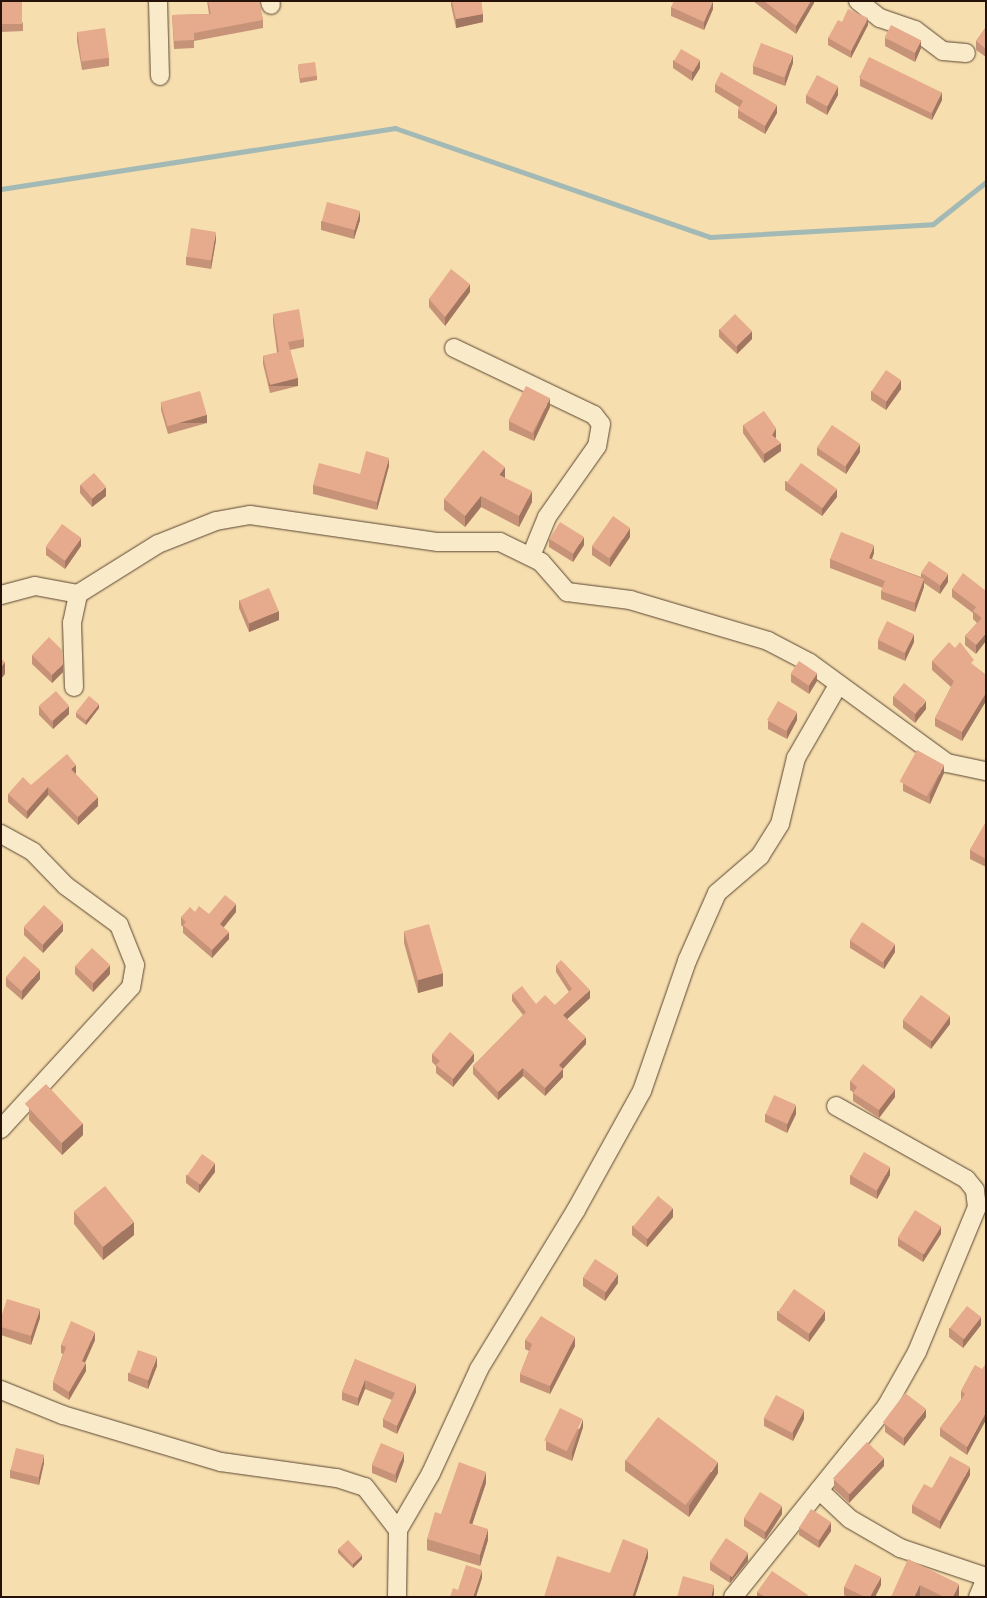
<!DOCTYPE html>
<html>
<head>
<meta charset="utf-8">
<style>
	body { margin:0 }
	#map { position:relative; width:987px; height:1598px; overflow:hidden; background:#f6deae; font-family:"IM FELL DW Pica",serif }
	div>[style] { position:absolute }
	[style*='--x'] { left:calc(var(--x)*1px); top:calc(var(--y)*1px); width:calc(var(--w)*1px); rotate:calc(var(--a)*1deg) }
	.stream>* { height:5px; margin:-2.5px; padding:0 2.5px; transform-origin:2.5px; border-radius:2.5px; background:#a2b9b6 }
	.roads { filter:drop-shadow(0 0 1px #5b4533) drop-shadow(0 0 1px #5b4533) }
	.minor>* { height:18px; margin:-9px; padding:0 9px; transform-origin:9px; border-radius:9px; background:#f9eaca }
	.wall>* { inset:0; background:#c69278 }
	.shaded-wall>* { inset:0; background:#a17762; transform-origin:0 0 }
	.building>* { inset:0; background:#e6aa8c; transform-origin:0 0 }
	span { translate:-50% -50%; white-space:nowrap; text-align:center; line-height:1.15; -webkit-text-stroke:4px #f9eaca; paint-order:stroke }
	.frame { position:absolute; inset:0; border:2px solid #27120a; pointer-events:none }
</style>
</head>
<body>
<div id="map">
	<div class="stream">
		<i style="--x:1;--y:189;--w:399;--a:-8.8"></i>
		<i style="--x:395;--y:128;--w:333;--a:19.1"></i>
		<i style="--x:710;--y:237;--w:223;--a:-3.3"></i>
		<i style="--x:933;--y:224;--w:68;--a:-38.4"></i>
	</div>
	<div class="roads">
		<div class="minor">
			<i style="--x:158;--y:1;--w:75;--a:88.5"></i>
			<i style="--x:270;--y:1;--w:4;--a:76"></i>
			<i style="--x:858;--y:1;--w:28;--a:38"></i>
			<i style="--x:880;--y:18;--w:37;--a:19"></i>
			<i style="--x:915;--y:30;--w:35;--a:37"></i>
			<i style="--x:943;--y:51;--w:23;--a:5"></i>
			<i style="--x:454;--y:348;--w:155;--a:25.6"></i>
			<i style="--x:594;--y:415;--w:11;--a:52"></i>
			<i style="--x:601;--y:424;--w:22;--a:100"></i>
			<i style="--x:597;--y:446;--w:87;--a:125.2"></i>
			<i style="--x:547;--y:517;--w:42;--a:112.3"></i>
			<i style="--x:1;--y:595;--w:35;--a:-15"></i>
			<i style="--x:35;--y:586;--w:44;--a:10.5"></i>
			<i style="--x:78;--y:594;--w:94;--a:-32"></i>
			<i style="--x:158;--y:544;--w:62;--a:-21.6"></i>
			<i style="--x:216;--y:521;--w:35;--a:-10"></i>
			<i style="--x:250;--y:515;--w:190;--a:8.2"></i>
			<i style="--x:438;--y:542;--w:62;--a:0"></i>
			<i style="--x:500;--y:542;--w:46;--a:26"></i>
			<i style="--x:541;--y:562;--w:40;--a:49"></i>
			<i style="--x:567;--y:592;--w:64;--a:7.2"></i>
			<i style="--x:630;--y:600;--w:144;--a:16.5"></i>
			<i style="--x:768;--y:641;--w:47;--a:27.6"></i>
			<i style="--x:810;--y:663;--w:170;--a:36.1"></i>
			<i style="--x:947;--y:763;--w:40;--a:12"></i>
			<i style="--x:74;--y:687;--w:64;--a:-91.8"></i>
			<i style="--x:72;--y:623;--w:30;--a:-78"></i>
			<i style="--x:1;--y:834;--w:37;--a:29"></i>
			<i style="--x:33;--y:852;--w:47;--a:45.9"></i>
			<i style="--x:66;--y:886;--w:66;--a:36.3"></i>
			<i style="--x:119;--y:925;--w:43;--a:68.2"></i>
			<i style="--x:135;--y:965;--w:22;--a:100"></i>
			<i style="--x:131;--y:987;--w:193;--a:132.5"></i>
			<i style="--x:1;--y:1390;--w:67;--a:22"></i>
			<i style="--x:63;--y:1415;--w:165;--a:16.6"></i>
			<i style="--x:221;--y:1462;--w:117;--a:7.9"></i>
			<i style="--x:337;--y:1478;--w:29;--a:18"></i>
			<i style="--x:365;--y:1487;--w:54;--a:52.5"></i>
			<i style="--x:819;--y:1490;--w:42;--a:43.1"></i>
			<i style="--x:850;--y:1519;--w:58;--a:30.1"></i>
			<i style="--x:900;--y:1548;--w:91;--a:18.6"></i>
			<i style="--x:397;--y:1597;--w:67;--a:-89.1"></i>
			<i style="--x:398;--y:1530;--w:66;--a:-59.9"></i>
			<i style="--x:431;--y:1473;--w:115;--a:-65.2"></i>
			<i style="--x:479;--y:1369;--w:186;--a:-58.6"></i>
			<i style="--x:576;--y:1210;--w:136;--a:-61"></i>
			<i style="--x:642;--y:1091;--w:138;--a:-70.9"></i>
			<i style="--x:687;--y:961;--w:74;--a:-66.2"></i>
			<i style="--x:717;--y:893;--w:57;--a:-40.7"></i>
			<i style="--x:760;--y:856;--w:38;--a:-58"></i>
			<i style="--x:780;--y:824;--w:68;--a:-76.4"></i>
			<i style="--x:796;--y:758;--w:82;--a:-60"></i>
			<i style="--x:733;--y:1597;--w:244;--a:-51.2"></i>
			<i style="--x:886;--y:1407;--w:63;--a:-60.6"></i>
			<i style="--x:917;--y:1352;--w:157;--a:-67.5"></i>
			<i style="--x:977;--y:1207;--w:17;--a:-97"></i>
			<i style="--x:975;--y:1190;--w:14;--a:-129"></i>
			<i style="--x:966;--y:1179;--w:149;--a:-150.7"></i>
			<i style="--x:978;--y:1597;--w:21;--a:-67"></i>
		</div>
	</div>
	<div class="wall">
		<i style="clip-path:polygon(1px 1px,23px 23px,23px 31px,1px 32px)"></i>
		<i style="clip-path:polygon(207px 1px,259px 1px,263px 20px,263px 28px,194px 41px,194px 48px,174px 49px,172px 15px,209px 14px)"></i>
		<i style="clip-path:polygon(451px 1px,481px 1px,483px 22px,456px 28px,451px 5px)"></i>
		<i style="clip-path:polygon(753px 1px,814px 1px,814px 3px,796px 34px)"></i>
		<i style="clip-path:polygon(671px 7px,713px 9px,704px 30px,671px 16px)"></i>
		<i style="clip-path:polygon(842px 22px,868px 25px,851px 58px,828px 45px,828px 38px)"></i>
		<i style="clip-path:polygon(986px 27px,986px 57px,976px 50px,976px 41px)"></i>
		<i style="clip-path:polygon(77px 32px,109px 58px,109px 66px,82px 70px,77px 41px)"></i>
		<i style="clip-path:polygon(885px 38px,921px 48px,915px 62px,885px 46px)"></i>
		<i style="clip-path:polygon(673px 60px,700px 68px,692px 81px,673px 68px)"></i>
		<i style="clip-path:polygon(793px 63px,785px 86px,753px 74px,753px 66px)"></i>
		<i style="clip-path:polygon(298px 66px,317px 76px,317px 80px,300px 83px)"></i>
		<i style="clip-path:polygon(860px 78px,942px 100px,932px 120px,860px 86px)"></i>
		<i style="clip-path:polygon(715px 84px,777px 113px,765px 134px,738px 118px,738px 110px,739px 107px,715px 92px)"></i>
		<i style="clip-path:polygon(806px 95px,838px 95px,827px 115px,806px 103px)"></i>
		<i style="clip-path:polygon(360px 220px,354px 239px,321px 230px,321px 221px)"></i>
		<i style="clip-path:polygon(216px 240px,211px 269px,186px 265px,186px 257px)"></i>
		<i style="clip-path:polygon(470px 292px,445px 326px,429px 307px,429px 299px)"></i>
		<i style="clip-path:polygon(273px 314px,304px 339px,304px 347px,290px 350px,298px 386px,270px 393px,263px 364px,263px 356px,277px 353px,273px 322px)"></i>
		<i style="clip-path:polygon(719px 329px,752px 339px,737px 354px,719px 337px)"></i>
		<i style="clip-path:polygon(901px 389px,886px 410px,871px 400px,871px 391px)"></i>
		<i style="clip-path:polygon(161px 402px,207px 423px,168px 434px,161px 410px)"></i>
		<i style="clip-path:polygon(550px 407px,534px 441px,509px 430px,509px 421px)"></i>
		<i style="clip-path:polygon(743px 425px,776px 437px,775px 438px,781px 451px,764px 463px,743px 433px)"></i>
		<i style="clip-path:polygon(817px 447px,860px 452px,846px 474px,817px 455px)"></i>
		<i style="clip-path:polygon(389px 466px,377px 510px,313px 494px,313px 485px,360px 474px)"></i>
		<i style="clip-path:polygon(505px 478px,532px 502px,519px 527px,481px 507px,465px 527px,444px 510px,444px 499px)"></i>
		<i style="clip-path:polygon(785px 481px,837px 497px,822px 516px,785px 490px)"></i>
		<i style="clip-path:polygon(80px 485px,106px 496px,92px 507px,80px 493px)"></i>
		<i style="clip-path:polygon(630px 537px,610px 567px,592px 555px,592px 546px)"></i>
		<i style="clip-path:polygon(549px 539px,584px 545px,573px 562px,549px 547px)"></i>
		<i style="clip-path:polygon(81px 546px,65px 569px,46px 555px,46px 547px)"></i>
		<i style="clip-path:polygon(874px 553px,872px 559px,921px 577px,921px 573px,948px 582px,940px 594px,924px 583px,924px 587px,915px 612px,881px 599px,881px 591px,883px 588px,830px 568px,830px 559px)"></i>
		<i style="clip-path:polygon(952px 589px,986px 591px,976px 654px,965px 645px,965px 636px,977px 623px,973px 619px,973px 613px,952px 597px)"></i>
		<i style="clip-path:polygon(239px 600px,279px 620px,249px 632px,239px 608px)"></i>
		<i style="clip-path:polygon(878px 640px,914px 642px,905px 661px,878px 649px)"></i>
		<i style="clip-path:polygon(32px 655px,63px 672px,52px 683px,32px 664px)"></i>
		<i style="clip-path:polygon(932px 661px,974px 666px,986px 675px,986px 701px,962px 741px,935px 726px,935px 718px,951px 687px,932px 670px)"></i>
		<i style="clip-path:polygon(791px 674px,817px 681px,809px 694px,791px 682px)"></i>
		<i style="clip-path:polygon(893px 696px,926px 709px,915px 723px,893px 705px)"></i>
		<i style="clip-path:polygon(39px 706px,69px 714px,53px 729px,39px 715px)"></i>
		<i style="clip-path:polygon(99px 708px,86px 725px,76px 717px,76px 713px)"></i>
		<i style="clip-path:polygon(797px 720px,787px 739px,768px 729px,768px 721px)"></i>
		<i style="clip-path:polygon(75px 773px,98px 806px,78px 825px,48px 795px,27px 819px,8px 802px,8px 794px,31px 785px,76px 773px)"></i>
		<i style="clip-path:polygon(944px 773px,930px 804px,903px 791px,903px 783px)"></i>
		<i style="clip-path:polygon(986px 822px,986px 867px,970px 859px,970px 850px)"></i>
		<i style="clip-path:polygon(195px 912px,209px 914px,236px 912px,223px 927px,229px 939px,212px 958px,183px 933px,183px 927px,181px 925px,181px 917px)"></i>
		<i style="clip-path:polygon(24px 927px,63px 931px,43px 953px,24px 935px)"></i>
		<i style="clip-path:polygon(404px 931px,443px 986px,418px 993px,404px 943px)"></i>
		<i style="clip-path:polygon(850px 940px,895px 952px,884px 969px,850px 948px)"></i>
		<i style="clip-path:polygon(556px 965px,590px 998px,567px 1019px,586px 1044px,563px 1069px,563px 1077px,545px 1096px,523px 1076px,498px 1100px,473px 1074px,473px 1066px,523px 1015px,512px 1001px,512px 994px,536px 1004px,555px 1005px,569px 992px,556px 972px)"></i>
		<i style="clip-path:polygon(75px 966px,110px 974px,93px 992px,75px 974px)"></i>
		<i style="clip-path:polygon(6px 977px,40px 979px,22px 1000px,6px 986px)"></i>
		<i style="clip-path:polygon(903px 1020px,950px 1024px,931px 1049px,903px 1028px)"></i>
		<i style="clip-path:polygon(432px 1054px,474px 1061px,453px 1087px,436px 1073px,436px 1066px,432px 1062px)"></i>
		<i style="clip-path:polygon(850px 1081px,895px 1097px,879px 1118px,853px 1101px,853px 1092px,850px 1090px)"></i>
		<i style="clip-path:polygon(29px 1108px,83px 1135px,62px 1155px,29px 1120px)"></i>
		<i style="clip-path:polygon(765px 1114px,796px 1114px,787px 1133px,765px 1122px)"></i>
		<i style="clip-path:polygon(215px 1172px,199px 1193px,186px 1183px,186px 1175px)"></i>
		<i style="clip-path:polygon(850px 1175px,890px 1175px,877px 1199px,850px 1184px)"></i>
		<i style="clip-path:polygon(74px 1212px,134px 1235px,103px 1260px,74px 1224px)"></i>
		<i style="clip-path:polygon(673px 1217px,647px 1247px,632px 1235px,632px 1226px)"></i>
		<i style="clip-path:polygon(941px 1234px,923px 1262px,898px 1246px,898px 1238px)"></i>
		<i style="clip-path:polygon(583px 1277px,618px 1283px,605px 1301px,583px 1286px)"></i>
		<i style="clip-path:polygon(777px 1311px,825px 1320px,809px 1342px,777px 1320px)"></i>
		<i style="clip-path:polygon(1px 1318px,40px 1318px,31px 1345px,1px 1335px)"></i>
		<i style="clip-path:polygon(981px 1325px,963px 1348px,949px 1337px,949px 1328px)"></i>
		<i style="clip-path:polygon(95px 1340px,85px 1363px,86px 1371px,69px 1400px,53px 1390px,53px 1382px,63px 1354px,61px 1353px,61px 1345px)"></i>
		<i style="clip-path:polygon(525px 1340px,575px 1346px,550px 1394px,520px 1382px,520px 1374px,529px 1351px,525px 1349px)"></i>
		<i style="clip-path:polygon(355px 1359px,416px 1392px,397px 1434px,383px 1427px,383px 1419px,392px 1400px,365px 1389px,358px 1406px,342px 1400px,342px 1392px)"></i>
		<i style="clip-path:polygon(975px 1365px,967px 1455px,940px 1436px,940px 1428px,961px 1400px,961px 1391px)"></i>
		<i style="clip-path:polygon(157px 1366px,148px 1389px,128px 1381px,128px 1373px)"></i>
		<i style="clip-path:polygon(926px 1417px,904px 1446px,885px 1432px,885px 1424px)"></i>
		<i style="clip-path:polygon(764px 1418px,804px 1419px,793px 1441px,764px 1426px)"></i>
		<i style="clip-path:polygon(583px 1427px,572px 1461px,546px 1450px,546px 1441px)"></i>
		<i style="clip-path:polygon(625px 1460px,718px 1473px,689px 1517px,625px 1471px)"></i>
		<i style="clip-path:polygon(404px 1461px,396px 1483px,372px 1473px,372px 1465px)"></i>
		<i style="clip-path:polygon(44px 1463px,39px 1485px,10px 1478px,10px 1470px)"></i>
		<i style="clip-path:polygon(884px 1466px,849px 1503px,834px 1489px,834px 1480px)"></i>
		<i style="clip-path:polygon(970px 1475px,940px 1529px,912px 1513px,912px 1505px,932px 1488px)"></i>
		<i style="clip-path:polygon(486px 1483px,472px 1524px,488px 1540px,480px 1566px,427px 1550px,427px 1539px,441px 1514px)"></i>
		<i style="clip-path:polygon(782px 1514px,765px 1540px,744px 1526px,744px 1518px)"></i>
		<i style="clip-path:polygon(799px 1527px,831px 1531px,819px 1548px,799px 1535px)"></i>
		<i style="clip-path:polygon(338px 1549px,362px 1559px,353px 1568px,338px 1553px)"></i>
		<i style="clip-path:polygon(908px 1559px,959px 1595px,958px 1597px,920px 1596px)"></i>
		<i style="clip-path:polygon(748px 1561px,730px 1583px,710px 1570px,710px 1562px)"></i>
		<i style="clip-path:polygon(881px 1585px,875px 1597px,847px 1597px,844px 1595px,844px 1587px)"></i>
		<i style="clip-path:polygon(757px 1592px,808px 1597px,757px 1597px)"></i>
	</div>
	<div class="shaded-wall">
		<i style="clip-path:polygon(713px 1px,713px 9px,704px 30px,704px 22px)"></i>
		<i style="clip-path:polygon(811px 1px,814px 1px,814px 3px,796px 34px,796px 26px)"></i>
		<i style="clip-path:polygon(483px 14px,483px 22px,456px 28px,456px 19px)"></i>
		<i style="clip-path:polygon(868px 18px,868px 25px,851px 58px,851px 51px)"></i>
		<i style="clip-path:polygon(921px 40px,921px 48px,915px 62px,915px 53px)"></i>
		<i style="clip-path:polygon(793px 55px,793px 63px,785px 86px,785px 78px)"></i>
		<i style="clip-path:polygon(700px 60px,700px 68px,692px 81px,692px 72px)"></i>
		<i style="clip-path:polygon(838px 86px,838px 95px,827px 115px,827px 106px)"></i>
		<i style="clip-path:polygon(942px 92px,942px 100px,932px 120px,932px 112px)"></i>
		<i style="clip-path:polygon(777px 105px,777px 113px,765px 134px,765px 126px)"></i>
		<i style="clip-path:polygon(360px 211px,360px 220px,354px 239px,354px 231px)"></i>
		<i style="clip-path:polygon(216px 232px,216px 240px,211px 269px,211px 261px)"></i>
		<i style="clip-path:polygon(470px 284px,470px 292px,445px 326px,445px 317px)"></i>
		<i style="clip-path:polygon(752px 331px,752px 339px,737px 354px,737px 346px)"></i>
		<i style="left:298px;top:378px;width:8px;height:29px;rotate:90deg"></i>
		<i style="clip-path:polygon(901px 380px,901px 389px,886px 410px,886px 402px)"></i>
		<i style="clip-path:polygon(550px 398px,550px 407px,534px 441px,534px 433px)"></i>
		<i style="left:207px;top:415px;width:8px;height:41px;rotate:90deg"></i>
		<i style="clip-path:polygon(776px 428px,776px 437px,772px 443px,772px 435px)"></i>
		<i style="clip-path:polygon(781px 443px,781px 451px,764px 463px,764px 454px)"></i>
		<i style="clip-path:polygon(860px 444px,860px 452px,846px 474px,846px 466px)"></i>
		<i style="clip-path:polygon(389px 458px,389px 466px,377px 510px,377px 502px)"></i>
		<i style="clip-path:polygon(505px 467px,505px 478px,499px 475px)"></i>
		<i style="clip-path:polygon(106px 487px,106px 496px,92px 507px,92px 499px)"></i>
		<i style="clip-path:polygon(837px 489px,837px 497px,822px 516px,822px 507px)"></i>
		<i style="clip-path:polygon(532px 491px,532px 502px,519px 527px,519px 516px)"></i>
		<i style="clip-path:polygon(481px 496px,481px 507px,465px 527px,465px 516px)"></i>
		<i style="clip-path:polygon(630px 528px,630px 537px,610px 567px,610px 559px)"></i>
		<i style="clip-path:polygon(584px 537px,584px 545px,573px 562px,573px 554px)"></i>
		<i style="clip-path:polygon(81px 538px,81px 546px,65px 569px,65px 561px)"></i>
		<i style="clip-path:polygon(874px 545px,874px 553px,869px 567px,869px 558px)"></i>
		<i style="clip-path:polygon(948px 574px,948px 582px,940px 594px,940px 586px)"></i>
		<i style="clip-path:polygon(924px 579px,924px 587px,915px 612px,915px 603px)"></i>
		<i style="clip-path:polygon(279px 611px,279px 620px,249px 632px,249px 623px)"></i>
		<i style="clip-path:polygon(986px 633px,986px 641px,976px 654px,976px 645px)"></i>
		<i style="clip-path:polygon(914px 634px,914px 642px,905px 661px,905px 653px)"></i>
		<i style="clip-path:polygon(5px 662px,5px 674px,1px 679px,1px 667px)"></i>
		<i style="clip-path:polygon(63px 664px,63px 672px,52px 683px,52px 675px)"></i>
		<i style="clip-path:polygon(817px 673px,817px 681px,809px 694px,809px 685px)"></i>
		<i style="clip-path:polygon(986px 693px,986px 701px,962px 741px,962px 732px)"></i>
		<i style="clip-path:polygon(926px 701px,926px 709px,915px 723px,915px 715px)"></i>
		<i style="clip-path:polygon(99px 704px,99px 708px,86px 725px,86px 721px)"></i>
		<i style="clip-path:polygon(69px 706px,69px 714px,53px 729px,53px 721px)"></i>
		<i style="clip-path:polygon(797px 712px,797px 720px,787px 739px,787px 731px)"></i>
		<i style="clip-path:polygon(76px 765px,76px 773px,71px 777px,71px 769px)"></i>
		<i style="clip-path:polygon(944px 765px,944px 773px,930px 804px,930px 795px)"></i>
		<i style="clip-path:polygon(48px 787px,48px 795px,27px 819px,27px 811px)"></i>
		<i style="clip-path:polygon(98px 797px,98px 806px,78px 825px,78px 817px)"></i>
		<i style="clip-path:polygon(236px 904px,236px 912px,220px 932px,220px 924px)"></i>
		<i style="clip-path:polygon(63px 923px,63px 931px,43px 953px,43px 945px)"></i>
		<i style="clip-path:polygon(229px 932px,229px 939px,212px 958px,212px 950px)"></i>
		<i style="clip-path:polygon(895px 944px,895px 952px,884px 969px,884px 961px)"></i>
		<i style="clip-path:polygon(110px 965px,110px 974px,93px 992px,93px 983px)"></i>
		<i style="clip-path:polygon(40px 970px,40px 979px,22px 1000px,22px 991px)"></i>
		<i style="clip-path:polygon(443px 973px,443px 986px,418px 993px,418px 980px)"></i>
		<i style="clip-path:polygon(590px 990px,590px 998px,563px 1023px,563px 1015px)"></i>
		<i style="clip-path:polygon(950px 1016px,950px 1024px,931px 1049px,931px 1040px)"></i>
		<i style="clip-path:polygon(586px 1037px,586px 1044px,559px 1073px,559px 1065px)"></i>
		<i style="clip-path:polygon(474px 1053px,474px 1061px,453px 1087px,453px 1079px)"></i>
		<i style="clip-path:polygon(523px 1068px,523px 1076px,498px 1100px,498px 1092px)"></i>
		<i style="clip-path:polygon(563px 1069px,563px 1077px,545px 1096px,545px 1088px)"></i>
		<i style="clip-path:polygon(895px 1089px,895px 1097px,879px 1118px,879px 1110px)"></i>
		<i style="clip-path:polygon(796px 1105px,796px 1114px,787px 1133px,787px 1124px)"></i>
		<i style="clip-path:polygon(83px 1123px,83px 1135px,62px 1155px,62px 1142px)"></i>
		<i style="clip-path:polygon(215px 1163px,215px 1172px,199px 1193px,199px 1185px)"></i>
		<i style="clip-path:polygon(890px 1167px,890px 1175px,877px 1199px,877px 1191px)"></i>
		<i style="clip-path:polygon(673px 1208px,673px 1217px,647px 1247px,647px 1239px)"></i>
		<i style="clip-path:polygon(134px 1222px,134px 1235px,103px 1260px,103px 1247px)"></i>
		<i style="clip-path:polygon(941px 1226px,941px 1234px,923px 1262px,923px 1254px)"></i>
		<i style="clip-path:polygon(618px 1274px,618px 1283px,605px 1301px,605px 1293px)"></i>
		<i style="clip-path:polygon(40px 1309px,40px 1318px,31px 1345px,31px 1336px)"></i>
		<i style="clip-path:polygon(825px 1311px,825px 1320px,809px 1342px,809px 1334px)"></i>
		<i style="clip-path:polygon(981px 1317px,981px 1325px,963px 1348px,963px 1340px)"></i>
		<i style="clip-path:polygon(95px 1332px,95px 1340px,82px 1369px,82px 1361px)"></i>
		<i style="clip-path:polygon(575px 1337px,575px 1346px,550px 1394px,550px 1386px)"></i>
		<i style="clip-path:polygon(157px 1357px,157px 1366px,148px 1389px,148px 1381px)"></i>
		<i style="clip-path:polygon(86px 1363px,86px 1371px,69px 1400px,69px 1392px)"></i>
		<i style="clip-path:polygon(365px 1380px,365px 1389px,358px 1406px,358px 1398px)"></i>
		<i style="clip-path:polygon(416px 1384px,416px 1392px,397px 1434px,397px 1426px)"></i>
		<i style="clip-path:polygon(926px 1409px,926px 1417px,904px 1446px,904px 1438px)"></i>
		<i style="clip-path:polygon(804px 1410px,804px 1419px,793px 1441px,793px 1432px)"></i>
		<i style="clip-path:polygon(986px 1412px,986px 1420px,967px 1455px,967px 1447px)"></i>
		<i style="clip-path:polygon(583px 1419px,583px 1427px,572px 1461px,572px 1452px)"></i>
		<i style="clip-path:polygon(404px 1453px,404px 1461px,396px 1483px,396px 1474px)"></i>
		<i style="clip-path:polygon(44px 1455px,44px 1463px,39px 1485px,39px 1477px)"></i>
		<i style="clip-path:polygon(884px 1458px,884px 1466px,849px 1503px,849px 1494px)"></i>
		<i style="clip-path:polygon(718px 1462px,718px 1473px,689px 1517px,689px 1506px)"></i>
		<i style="clip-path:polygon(970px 1467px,970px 1475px,940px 1529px,940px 1521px)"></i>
		<i style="clip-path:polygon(486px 1472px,486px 1483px,469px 1534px,469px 1523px)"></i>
		<i style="clip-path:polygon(782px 1506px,782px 1514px,765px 1540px,765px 1532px)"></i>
		<i style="clip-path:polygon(831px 1522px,831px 1531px,819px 1548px,819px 1540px)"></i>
		<i style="clip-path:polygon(488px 1529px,488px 1540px,480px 1566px,480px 1555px)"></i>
		<i style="clip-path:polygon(648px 1549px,648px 1558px,635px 1597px,632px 1597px)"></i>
		<i style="clip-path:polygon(748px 1553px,748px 1561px,730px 1583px,730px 1575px)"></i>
		<i style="clip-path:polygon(362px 1555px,362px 1559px,353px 1568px,353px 1564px)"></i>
		<i style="clip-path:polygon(482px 1570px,482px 1578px,476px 1597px,473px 1597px)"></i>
		<i style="clip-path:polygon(881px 1577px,881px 1585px,875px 1597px,870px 1597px)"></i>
		<i style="clip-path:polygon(959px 1584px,959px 1595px,958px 1597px,953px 1597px)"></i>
		<i style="clip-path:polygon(714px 1585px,714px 1594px,713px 1597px,711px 1597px)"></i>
		<i style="clip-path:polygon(920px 1585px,920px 1596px,914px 1597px)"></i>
	</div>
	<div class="building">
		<i style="left:1px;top:1px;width:21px;height:23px"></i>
		<i style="clip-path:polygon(208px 1px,259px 1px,263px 20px,194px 33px,194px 40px,174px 41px,172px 15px,211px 14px)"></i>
		<i style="clip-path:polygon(452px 1px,481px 1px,483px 14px,456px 19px)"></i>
		<i style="clip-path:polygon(674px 1px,713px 1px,704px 22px,671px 7px)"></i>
		<i style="clip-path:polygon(764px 1px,811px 1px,796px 26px)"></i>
		<i style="clip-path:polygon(848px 9px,868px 18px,851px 51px,828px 38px,838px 20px,842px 22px)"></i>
		<i style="left:891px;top:25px;width:34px;height:14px;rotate:27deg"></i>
		<i style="clip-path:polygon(986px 27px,986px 49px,976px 41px)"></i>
		<i style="left:105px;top:28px;width:30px;height:28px;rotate:82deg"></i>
		<i style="left:761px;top:43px;width:34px;height:24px;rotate:21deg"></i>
		<i style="left:681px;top:49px;width:22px;height:14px;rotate:30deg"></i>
		<i style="left:869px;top:57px;width:81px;height:23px;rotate:26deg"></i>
		<i style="left:315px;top:62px;width:14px;height:17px;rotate:82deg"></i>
		<i style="clip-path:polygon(721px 72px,777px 105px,765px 126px,738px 110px,743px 101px,715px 84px)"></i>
		<i style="left:817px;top:75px;width:24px;height:23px;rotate:28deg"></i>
		<i style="left:327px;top:202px;width:34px;height:20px;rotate:15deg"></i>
		<i style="left:191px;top:228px;width:25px;height:29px;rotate:9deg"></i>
		<i style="clip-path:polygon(451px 269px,470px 284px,445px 317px,429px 299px)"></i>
		<i style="clip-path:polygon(299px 309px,304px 339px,288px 342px,298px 378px,270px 385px,263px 356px,279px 352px,273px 314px)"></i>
		<i style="left:735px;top:314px;width:24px;height:22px;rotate:45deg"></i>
		<i style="left:886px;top:370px;width:18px;height:26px;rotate:34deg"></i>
		<i style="left:526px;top:386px;width:27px;height:39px;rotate:27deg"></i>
		<i style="left:200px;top:391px;width:25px;height:41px;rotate:74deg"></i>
		<i style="clip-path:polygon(764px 411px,776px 428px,772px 435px,781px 443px,764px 454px,743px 425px)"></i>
		<i style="left:832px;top:425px;width:34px;height:27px;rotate:34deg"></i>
		<i style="clip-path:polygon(483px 450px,505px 467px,499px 475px,532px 491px,519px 516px,481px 496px,465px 516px,444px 499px)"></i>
		<i style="clip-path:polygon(366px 451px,389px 458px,377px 502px,313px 485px,319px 463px,360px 474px)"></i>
		<i style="left:801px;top:463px;width:44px;height:24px;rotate:36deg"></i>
		<i style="left:94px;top:473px;width:18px;height:18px;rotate:49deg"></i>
		<i style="left:613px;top:516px;width:21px;height:37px;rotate:35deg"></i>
		<i style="left:560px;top:522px;width:28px;height:20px;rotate:32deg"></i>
		<i style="left:62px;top:524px;width:24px;height:28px;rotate:36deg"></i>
		<i style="clip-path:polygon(841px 532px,874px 545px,869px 558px,924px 579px,915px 603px,881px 591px,885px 581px,830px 559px)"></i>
		<i style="left:929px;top:561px;width:23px;height:14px;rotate:34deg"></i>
		<i style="clip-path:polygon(963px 573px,986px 591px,986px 633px,976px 645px,965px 636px,982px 618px,973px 611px,976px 607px,952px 589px)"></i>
		<i style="left:269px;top:588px;width:25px;height:32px;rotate:67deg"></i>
		<i style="left:887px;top:621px;width:30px;height:21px;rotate:26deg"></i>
		<i style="clip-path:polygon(49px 637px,62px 650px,63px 664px,52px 675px,32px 655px)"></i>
		<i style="clip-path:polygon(949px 642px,955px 648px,960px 642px,974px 660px,971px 663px,986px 675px,986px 693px,962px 732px,935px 718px,954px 681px,932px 661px)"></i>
		<i style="clip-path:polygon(1px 659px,5px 662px,1px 667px)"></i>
		<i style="left:799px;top:661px;width:22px;height:15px;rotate:34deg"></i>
		<i style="left:904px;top:683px;width:28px;height:17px;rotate:39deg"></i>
		<i style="left:56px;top:691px;width:20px;height:23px;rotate:49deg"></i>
		<i style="left:89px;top:696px;width:13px;height:21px;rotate:39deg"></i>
		<i style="left:778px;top:701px;width:22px;height:22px;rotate:30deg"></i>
		<i style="left:917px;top:750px;width:31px;height:36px;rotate:29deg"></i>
		<i style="clip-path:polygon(67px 754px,76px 765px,71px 769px,98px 797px,78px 817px,48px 787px,27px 811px,8px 794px,23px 777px,31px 785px)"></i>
		<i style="clip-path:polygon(986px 822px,986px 859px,970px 850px)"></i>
		<i style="clip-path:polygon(225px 895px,236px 904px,220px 924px,229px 932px,212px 950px,183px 925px,186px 922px,181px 917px,190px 907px,195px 912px,199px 906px,209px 914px)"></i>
		<i style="left:44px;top:905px;width:26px;height:30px;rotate:43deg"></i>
		<i style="left:862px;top:922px;width:40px;height:22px;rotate:34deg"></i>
		<i style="left:429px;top:924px;width:51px;height:26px;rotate:74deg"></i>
		<i style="left:92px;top:948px;width:25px;height:25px;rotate:43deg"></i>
		<i style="left:24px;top:956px;width:21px;height:28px;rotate:41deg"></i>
		<i style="clip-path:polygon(561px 960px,590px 990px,563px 1015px,586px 1037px,559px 1065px,563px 1069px,545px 1088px,523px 1068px,498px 1092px,473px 1066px,526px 1012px,512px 994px,522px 986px,536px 1004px,545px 995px,555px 1005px,572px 989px,556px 965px)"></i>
		<i style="left:921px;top:995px;width:36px;height:31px;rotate:36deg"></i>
		<i style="clip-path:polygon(450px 1032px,474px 1053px,453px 1079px,436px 1065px,440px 1061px,432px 1054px)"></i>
		<i style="clip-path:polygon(863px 1064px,895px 1089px,879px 1110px,853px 1093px,857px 1087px,850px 1081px)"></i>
		<i style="left:46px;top:1084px;width:54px;height:29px;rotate:47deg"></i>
		<i style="left:774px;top:1095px;width:24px;height:21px;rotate:24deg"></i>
		<i style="left:864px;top:1152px;width:30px;height:27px;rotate:30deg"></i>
		<i style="left:202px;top:1154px;width:16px;height:26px;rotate:35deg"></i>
		<i style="left:105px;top:1186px;width:46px;height:40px;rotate:51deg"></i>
		<i style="left:658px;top:1196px;width:19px;height:40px;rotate:39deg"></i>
		<i style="left:915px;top:1210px;width:31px;height:33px;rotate:32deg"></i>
		<i style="left:595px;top:1259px;width:27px;height:22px;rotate:33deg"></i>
		<i style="left:794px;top:1289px;width:38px;height:28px;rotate:35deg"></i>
		<i style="clip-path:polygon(7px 1299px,40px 1309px,31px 1336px,1px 1327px,1px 1318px)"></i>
		<i style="left:967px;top:1306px;width:18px;height:28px;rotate:38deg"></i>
		<i style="clip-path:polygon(541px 1316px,575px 1337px,550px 1386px,520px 1374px,532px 1344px,525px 1340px)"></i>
		<i style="clip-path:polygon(71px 1321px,95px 1332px,82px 1361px,86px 1363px,69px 1392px,53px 1382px,66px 1347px,61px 1345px)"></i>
		<i style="left:138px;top:1350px;width:20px;height:25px;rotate:20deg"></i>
		<i style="clip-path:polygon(355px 1359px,416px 1384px,397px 1426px,383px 1419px,395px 1393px,365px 1380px,358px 1398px,342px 1392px)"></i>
		<i style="clip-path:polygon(986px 1363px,986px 1412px,967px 1447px,940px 1428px,965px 1394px,961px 1391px,975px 1365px,982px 1369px)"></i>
		<i style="left:905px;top:1393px;width:26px;height:37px;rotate:37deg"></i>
		<i style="left:776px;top:1395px;width:32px;height:26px;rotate:28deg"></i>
		<i style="left:560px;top:1408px;width:25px;height:36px;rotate:26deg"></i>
		<i style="left:658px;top:1417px;width:75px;height:54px;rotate:37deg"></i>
		<i style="left:867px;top:1442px;width:23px;height:50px;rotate:43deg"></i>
		<i style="left:381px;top:1443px;width:25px;height:24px;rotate:23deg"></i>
		<i style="left:16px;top:1448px;width:29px;height:23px;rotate:14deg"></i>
		<i style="clip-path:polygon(950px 1456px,970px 1467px,940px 1521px,912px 1505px,924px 1484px,932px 1488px)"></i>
		<i style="clip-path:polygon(459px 1462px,486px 1472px,469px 1523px,488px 1529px,480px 1555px,427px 1539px,435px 1512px,441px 1514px)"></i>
		<i style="left:760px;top:1492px;width:26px;height:31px;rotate:32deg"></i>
		<i style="left:811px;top:1509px;width:24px;height:22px;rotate:33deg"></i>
		<i style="left:726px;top:1538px;width:27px;height:29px;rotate:34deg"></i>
		<i style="clip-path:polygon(623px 1539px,648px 1549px,632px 1597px,544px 1597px,557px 1556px,610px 1573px)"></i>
		<i style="left:348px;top:1540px;width:21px;height:13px;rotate:47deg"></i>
		<i style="clip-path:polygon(908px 1559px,959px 1584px,953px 1597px,944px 1597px,920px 1585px,914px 1597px,891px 1597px)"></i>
		<i style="clip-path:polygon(855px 1564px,881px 1577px,870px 1597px,865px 1597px,844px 1587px)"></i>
		<i style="clip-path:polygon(466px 1565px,482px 1570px,473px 1597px,450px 1597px,453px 1588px,458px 1590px)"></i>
		<i style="clip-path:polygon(772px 1571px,808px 1595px,807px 1597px,765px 1597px,757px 1592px)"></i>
		<i style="clip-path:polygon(683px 1576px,714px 1585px,711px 1597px,677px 1597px)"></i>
	</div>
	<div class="frame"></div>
</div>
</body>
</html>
